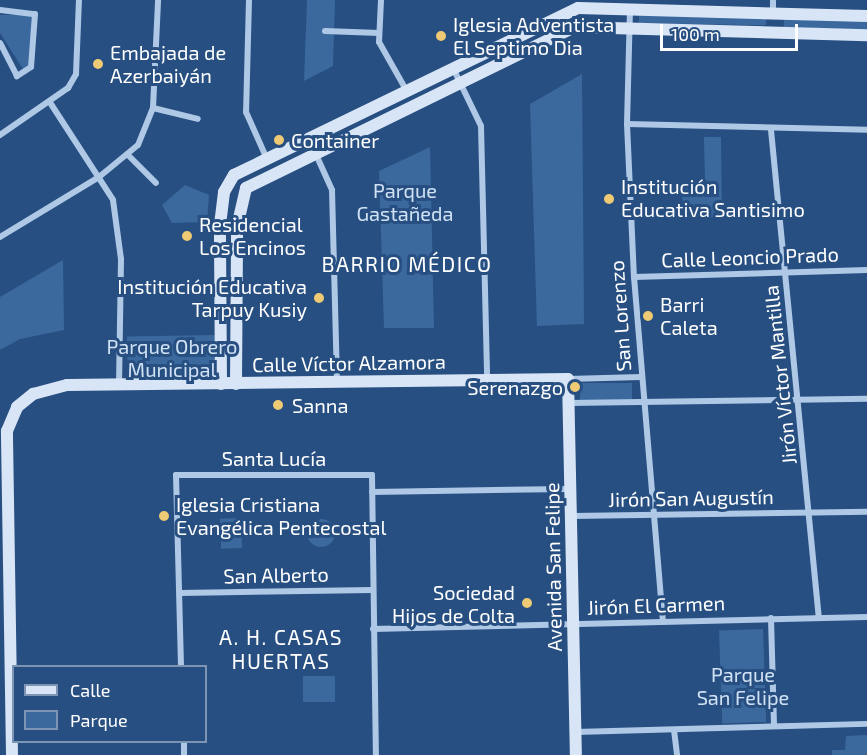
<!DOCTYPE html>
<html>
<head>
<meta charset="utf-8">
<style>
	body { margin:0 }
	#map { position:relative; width:867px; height:755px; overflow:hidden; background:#274f81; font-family:"Exo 2",sans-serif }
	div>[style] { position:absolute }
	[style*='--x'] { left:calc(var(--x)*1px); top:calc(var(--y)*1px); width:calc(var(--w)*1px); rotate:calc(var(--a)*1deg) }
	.green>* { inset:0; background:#3b699e; transform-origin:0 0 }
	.round { border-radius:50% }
	.street>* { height:6px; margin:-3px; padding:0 3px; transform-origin:3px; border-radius:3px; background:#aec8e6 }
	.secondary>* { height:12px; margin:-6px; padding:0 6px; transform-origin:6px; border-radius:6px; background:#d8e5f6 }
	.dots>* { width:16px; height:16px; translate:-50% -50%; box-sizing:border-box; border:3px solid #274f81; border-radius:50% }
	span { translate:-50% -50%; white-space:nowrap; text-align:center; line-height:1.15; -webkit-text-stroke:6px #274f81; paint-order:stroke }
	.poi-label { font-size:20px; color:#fff }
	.left { translate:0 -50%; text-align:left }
	.right { translate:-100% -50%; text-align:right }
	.park-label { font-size:20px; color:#d1e2f5 }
	.street-label { font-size:20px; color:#fff }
	.neighbourhood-label { font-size:21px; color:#fff; letter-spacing:1.5px }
	.legend { position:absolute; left:12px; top:665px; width:195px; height:78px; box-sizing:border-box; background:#274f81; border:2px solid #7d95b3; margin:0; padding:8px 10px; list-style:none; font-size:18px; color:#fff }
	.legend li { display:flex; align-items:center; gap:12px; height:30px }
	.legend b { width:30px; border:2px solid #7d95b3 }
	.scale { position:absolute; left:660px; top:24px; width:138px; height:27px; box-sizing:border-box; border:3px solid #fff; border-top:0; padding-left:8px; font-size:18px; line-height:21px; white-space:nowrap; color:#fff; -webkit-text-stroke:4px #274f81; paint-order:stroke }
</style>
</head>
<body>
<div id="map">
	<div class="green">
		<i style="clip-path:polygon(307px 0,335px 0,333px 66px,304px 81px)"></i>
		<i style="clip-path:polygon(0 15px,32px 15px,31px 63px,23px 69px,0 33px)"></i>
		<i style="left:639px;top:15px;width:127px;height:8px;rotate:1deg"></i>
		<i style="left:784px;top:18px;width:83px;height:9px;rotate:2deg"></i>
		<i style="clip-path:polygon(582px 74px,584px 324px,537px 326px,530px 104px)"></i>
		<i style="clip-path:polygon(704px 137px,721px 137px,722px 218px,683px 218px,682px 183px,705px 182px)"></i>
		<i style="clip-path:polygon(430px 147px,434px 328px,384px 328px,379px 171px)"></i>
		<i style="clip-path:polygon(185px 185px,209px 195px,207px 222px,172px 223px,162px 205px)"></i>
		<i style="clip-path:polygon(63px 260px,64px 330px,20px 339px,0 350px,0 297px)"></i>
		<i style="left:215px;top:335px;width:44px;height:88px;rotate:89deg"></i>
		<i style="left:632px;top:383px;width:18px;height:52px;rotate:90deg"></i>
		<i style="left:241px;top:518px;width:30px;height:21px;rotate:88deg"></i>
		<i class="round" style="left:307px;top:519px;width:28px;height:28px"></i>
		<i style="left:763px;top:629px;width:93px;height:44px;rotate:88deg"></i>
		<i style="left:303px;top:676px;width:32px;height:26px"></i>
		<i style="clip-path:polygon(867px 735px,867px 755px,832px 755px,832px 750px,845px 750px,846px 736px)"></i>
	</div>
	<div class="street">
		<i style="--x:249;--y:0;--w:112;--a:91.5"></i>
		<i style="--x:246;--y:112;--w:49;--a:66"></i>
		<i style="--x:381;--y:0;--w:42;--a:92.7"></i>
		<i style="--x:379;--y:42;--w:53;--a:60.5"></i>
		<i style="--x:630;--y:9;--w:115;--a:91.5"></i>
		<i style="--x:627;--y:124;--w:153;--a:87.4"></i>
		<i style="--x:634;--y:277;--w:344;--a:85.2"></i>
		<i style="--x:0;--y:10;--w:35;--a:7"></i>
		<i style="--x:35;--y:14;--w:53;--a:94.3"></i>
		<i style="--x:31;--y:67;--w:17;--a:147"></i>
		<i style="--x:17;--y:76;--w:37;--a:-117"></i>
		<i style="--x:773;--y:12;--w:12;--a:-90"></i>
		<i style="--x:325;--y:31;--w:54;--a:2.1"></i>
		<i style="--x:453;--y:68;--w:64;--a:64.2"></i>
		<i style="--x:481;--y:126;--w:254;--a:88.6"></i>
		<i style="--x:51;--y:104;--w:114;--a:57.1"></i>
		<i style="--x:113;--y:200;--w:60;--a:82.3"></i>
		<i style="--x:121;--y:259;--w:125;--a:90.9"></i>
		<i style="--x:153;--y:108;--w:46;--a:13.7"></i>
		<i style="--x:627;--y:124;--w:240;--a:1.4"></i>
		<i style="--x:771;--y:130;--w:489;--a:84.4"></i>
		<i style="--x:0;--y:135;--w:83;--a:-34.7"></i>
		<i style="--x:68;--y:88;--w:16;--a:-60"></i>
		<i style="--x:76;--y:74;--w:74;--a:-87.7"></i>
		<i style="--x:309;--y:139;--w:56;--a:65.7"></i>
		<i style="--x:332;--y:190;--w:192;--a:88.5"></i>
		<i style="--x:129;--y:156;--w:38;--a:45"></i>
		<i style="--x:0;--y:237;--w:116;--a:-31.2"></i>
		<i style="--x:99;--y:177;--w:50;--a:-39.4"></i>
		<i style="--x:138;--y:145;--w:40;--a:-68"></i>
		<i style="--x:153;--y:108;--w:108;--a:-87.3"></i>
		<i style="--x:634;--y:277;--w:233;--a:-1.7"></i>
		<i style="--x:568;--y:379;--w:73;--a:-1.6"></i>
		<i style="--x:569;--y:403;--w:298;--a:-0.8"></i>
		<i style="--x:372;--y:492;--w:198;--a:-0.9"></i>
		<i style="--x:571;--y:516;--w:296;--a:-0.8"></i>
		<i style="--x:180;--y:593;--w:193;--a:-0.9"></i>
		<i style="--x:771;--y:618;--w:108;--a:88.4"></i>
		<i style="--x:373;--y:629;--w:494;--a:-1.4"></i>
		<i style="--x:181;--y:666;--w:191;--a:-91.5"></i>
		<i style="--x:176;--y:475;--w:196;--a:0"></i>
		<i style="--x:372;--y:475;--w:280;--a:89.2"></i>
		<i style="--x:674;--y:730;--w:25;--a:83"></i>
		<i style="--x:576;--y:732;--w:291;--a:-1.6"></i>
		<i style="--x:184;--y:742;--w:13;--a:90"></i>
	</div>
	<div class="secondary">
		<i style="--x:221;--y:384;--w:159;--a:-90.4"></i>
		<i style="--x:220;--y:225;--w:33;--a:-83"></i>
		<i style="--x:224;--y:192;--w:20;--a:-60"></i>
		<i style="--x:234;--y:175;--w:382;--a:-25.9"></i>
		<i style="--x:578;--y:8;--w:289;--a:1.6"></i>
		<i style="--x:236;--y:384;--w:157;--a:-89.6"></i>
		<i style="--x:237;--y:227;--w:40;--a:-77"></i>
		<i style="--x:246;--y:188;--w:365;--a:-26.1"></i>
		<i style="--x:574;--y:27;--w:293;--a:1.6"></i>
		<i style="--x:12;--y:755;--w:324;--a:-90.9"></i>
		<i style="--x:7;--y:431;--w:26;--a:-67"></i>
		<i style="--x:17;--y:407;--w:21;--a:-39"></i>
		<i style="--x:33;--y:394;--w:35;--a:-15"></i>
		<i style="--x:67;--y:385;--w:501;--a:-0.69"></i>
		<i style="--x:568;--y:379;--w:376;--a:88.8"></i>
	</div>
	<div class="dots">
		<i style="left:441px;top:36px;background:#efca74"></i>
		<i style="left:98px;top:64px;background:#efca74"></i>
		<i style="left:279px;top:140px;background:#efca74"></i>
		<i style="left:609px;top:199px;background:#efca74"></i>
		<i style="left:187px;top:236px;background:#efca74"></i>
		<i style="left:319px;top:298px;background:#efca74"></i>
		<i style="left:648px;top:316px;background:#efca74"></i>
		<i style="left:575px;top:387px;background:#efca74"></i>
		<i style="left:278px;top:405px;background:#efca74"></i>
		<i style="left:164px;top:516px;background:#efca74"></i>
		<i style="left:527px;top:603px;background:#efca74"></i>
	</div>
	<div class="poi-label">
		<span class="left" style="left:453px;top:36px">Iglesia Adventista<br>El Septimo Dia</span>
		<span class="left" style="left:110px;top:64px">Embajada de<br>Azerbaiyán</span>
		<span class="left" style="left:291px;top:140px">Container</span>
		<span class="left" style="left:621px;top:198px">Institución<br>Educativa Santisimo</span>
		<span class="left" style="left:199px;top:236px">Residencial<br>Los Encinos</span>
		<span class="right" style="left:307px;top:298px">Institución Educativa<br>Tarpuy Kusiy</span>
		<span class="left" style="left:660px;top:316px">Barri<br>Caleta</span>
		<span class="right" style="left:563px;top:387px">Serenazgo</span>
		<span class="left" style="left:292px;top:405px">Sanna</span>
		<span class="left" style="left:176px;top:516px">Iglesia Cristiana<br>Evangélica Pentecostal</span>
		<span class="right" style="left:515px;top:604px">Sociedad<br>Hijos de Colta</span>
	</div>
	<div class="park-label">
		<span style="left:405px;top:202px">Parque<br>Gastañeda</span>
		<span style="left:172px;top:358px">Parque Obrero<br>Municipal</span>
		<span style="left:743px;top:686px">Parque<br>San Felipe</span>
	</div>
	<div class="street-label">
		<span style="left:750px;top:257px;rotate:-2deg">Calle Leoncio Prado</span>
		<span style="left:620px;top:316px;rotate:-94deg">San Lorenzo</span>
		<span style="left:349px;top:363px;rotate:-1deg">Calle Víctor Alzamora</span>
		<span style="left:780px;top:375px;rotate:-96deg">Jirón Víctor Mantilla</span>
		<span style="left:274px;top:458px">Santa Lucía</span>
		<span style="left:691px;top:498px;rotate:-1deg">Jirón San Augustín</span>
		<span style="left:553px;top:567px;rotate:-91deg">Avenida San Felipe</span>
		<span style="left:276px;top:575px;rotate:-1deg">San Alberto</span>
		<span style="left:656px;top:605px;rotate:-2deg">Jirón El Carmen</span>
	</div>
	<div class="neighbourhood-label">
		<span style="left:407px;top:264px">BARRIO MÉDICO</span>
		<span style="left:281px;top:649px">A. H. CASAS<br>HUERTAS</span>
	</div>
	<ul class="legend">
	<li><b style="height:8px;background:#d8e5f6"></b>Calle</li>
	<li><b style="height:16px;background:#3b699e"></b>Parque</li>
	</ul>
	<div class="scale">100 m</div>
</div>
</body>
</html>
